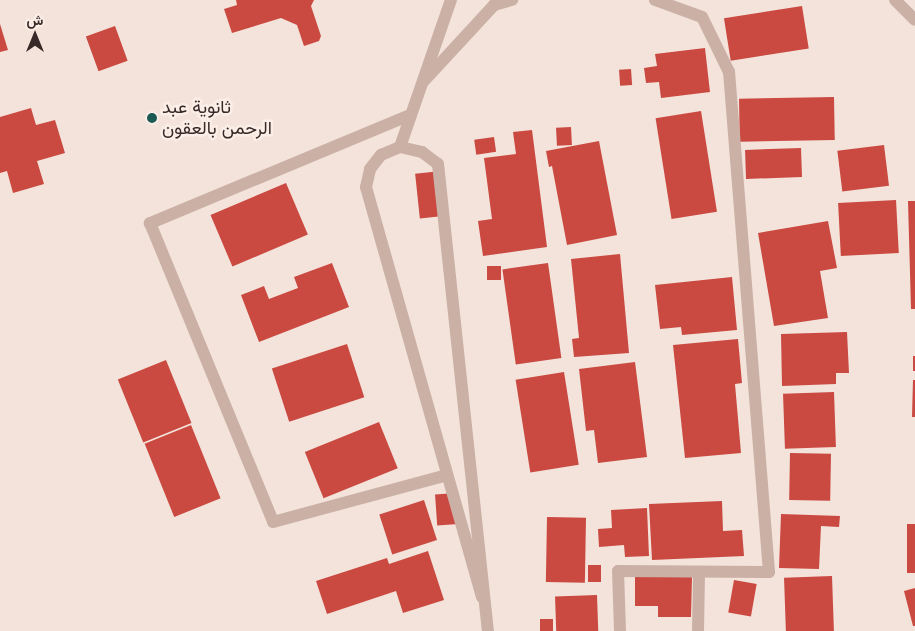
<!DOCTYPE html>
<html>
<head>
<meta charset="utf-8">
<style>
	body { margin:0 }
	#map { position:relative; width:915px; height:631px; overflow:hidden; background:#f3e3da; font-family:Inter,Vazirmatn,sans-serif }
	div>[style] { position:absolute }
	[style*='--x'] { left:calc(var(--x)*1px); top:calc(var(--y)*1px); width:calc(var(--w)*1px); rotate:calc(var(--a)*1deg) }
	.building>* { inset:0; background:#ca4941; transform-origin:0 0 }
	.minor>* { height:12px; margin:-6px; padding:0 6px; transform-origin:6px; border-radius:6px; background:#cbb0a6 }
	.tertiary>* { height:12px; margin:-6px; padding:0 6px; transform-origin:6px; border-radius:6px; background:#cbb0a6 }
	.dots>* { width:14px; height:14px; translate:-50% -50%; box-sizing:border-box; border:2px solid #faeee7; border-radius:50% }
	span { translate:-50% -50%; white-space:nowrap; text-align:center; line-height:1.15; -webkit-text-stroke:5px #faeee7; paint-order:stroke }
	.poi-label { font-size:18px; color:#372927 }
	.left { translate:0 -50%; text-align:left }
	.north { position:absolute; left:10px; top:10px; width:50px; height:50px; -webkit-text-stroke:4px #faeee7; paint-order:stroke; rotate:0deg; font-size:14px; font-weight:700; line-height:20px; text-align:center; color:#372927 }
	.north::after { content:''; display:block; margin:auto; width:18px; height:22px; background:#372927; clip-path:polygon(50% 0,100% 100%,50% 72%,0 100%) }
</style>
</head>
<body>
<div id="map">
	<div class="building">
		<i style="clip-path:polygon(236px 0,314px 0,311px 6px,321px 36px,319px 41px,304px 46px,297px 25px,281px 18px,232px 33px,224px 9px,237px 5px)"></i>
		<i style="left:802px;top:6px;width:43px;height:79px;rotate:81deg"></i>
		<i style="clip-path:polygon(0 24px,8px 50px,0 52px)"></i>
		<i style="left:115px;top:26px;width:37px;height:31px;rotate:70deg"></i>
		<i style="clip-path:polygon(705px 48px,710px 92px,661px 98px,659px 82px,646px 83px,644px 68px,657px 66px,655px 54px)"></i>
		<i style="left:631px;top:69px;width:16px;height:12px;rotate:86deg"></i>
		<i style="left:834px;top:97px;width:43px;height:95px;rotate:89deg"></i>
		<i style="clip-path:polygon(31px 108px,36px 125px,55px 120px,65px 153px,37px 161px,44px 184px,13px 193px,7px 171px,0 173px,0 117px)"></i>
		<i style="left:701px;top:111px;width:102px;height:46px;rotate:81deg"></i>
		<i style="left:571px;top:127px;width:18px;height:15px;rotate:87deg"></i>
		<i style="clip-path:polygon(532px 130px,547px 247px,483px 256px,478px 221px,492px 219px,484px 158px,516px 154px,513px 132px)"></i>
		<i style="left:494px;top:137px;width:15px;height:20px;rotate:82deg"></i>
		<i style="clip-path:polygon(599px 141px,617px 235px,567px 245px,552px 166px,549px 167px,546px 151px)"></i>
		<i style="left:884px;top:145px;width:41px;height:47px;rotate:83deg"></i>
		<i style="left:801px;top:148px;width:29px;height:56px;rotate:88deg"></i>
		<i style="left:441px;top:171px;width:45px;height:26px;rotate:84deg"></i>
		<i style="left:286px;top:183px;width:56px;height:82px;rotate:67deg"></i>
		<i style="left:896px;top:200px;width:53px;height:58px;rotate:87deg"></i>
		<i style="clip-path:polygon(908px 201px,915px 201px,915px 309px,911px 309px)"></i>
		<i style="clip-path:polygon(828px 221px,837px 268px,820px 271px,828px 318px,774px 326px,758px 233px)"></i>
		<i style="clip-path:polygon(620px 254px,629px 353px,574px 357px,572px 339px,579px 338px,571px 259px)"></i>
		<i style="clip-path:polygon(332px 263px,349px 307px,259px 342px,241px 295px,264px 286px,269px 299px,298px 288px,294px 277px)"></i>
		<i style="left:548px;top:263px;width:96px;height:46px;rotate:82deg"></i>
		<i style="left:487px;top:266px;width:14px;height:14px"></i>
		<i style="clip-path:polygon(732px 277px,737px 330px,682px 335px,681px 327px,660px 329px,655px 285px)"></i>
		<i style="clip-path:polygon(847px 332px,849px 373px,836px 373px,836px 384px,782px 386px,781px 334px)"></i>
		<i style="clip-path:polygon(738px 339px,742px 383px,735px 384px,741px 453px,685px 458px,673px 345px)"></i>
		<i style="left:347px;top:344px;width:56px;height:79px;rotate:72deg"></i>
		<i style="left:913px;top:356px;width:2px;height:15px"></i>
		<i style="left:166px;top:360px;width:68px;height:52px;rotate:68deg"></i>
		<i style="clip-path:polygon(635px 362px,647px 457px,598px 463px,594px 430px,586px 431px,579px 369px)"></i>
		<i style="left:564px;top:372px;width:94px;height:49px;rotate:81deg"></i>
		<i style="clip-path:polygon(913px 380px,915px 380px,915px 417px,912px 417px)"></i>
		<i style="left:834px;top:392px;width:55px;height:51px;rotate:88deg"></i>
		<i style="left:379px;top:422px;width:50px;height:80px;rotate:68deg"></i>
		<i style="left:191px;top:425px;width:79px;height:50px;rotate:68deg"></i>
		<i style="left:790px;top:453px;width:41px;height:47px;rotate:1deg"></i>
		<i style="left:456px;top:493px;width:31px;height:21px;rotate:86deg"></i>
		<i style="left:424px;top:500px;width:42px;height:47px;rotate:72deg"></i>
		<i style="clip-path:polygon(722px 501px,723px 531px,742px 530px,744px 556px,652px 560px,649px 504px)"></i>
		<i style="clip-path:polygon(647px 508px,649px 556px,625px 557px,624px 545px,599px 547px,598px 529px,612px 528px,611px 510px)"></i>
		<i style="clip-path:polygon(781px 514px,840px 516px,839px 527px,821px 526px,819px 569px,779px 568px)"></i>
		<i style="left:547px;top:517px;width:39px;height:65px;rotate:1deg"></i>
		<i style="left:907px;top:524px;width:8px;height:49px"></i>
		<i style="clip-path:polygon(428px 551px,444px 600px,403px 613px,396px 591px,327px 614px,316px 581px,387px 558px,389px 564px)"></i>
		<i style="left:588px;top:565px;width:13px;height:17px"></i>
		<i style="clip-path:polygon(635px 576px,692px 577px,691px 617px,658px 617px,658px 606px,635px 606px)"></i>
		<i style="left:832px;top:576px;width:55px;height:48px;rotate:88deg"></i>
		<i style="left:734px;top:580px;width:23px;height:33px;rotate:10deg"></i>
		<i style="clip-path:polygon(915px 588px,915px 626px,913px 626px,904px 591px)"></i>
		<i style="left:597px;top:595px;width:36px;height:42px;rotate:88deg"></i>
		<i style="left:540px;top:619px;width:13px;height:12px"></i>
	</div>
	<div class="minor">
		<i style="--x:423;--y:82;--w:105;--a:-47.3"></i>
		<i style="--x:494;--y:5;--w:19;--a:-16"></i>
		<i style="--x:410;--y:115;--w:282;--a:157.4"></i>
		<i style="--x:150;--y:223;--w:323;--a:67.6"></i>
		<i style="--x:273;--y:522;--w:180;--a:-15.1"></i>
		<i style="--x:400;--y:147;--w:156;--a:-70.9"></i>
		<i style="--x:482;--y:597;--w:426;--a:-105.8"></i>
		<i style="--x:366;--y:187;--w:18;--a:-77"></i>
		<i style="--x:370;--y:169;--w:18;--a:-52"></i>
		<i style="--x:381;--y:155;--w:21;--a:-23"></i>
		<i style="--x:400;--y:147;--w:23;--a:13"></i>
		<i style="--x:422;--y:152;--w:20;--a:37"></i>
		<i style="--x:438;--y:164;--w:470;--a:83.9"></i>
		<i style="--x:620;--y:631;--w:60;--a:-91.9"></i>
		<i style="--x:618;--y:571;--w:151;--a:0.4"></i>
		<i style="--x:769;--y:572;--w:502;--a:-94.57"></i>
		<i style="--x:729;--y:72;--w:61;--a:-116.1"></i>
		<i style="--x:702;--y:17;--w:50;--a:-160.1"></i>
		<i style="--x:698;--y:631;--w:59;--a:-89"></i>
	</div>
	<div class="tertiary">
		<i style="--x:895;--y:0;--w:28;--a:45"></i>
	</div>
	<div class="dots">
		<i style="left:152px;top:118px;background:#1b5a53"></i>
	</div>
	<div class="poi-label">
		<span class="left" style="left:162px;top:118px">ثانوية عبد<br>الرحمن بالعقون</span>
	</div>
	<div class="north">ش</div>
</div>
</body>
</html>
